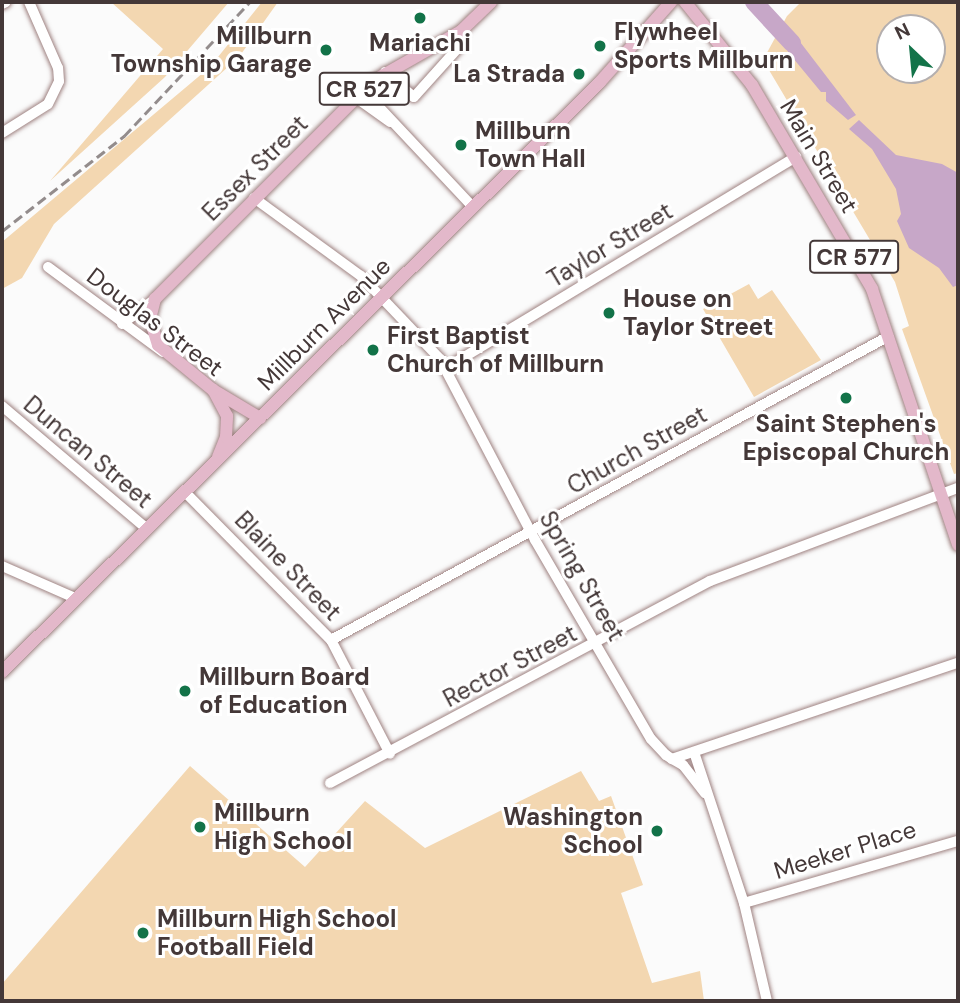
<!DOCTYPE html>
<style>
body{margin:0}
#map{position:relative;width:960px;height:1003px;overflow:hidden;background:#fbfbfb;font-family:"DM Sans",sans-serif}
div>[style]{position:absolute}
.green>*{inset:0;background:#f3d7b1}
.water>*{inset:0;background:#c7a7c8}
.river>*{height:18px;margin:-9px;padding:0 9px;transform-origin:9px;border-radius:9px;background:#c7a7c8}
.roads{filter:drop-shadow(0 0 2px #9f8382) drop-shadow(0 0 2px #9f8382)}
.minor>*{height:10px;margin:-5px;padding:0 5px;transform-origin:5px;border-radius:5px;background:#fff}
.major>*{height:12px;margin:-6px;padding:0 6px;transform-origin:6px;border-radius:6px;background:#e3b8ca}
.rail>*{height:2.5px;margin-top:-1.25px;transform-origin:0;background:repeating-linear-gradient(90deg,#938c8c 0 10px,transparent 0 15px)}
.dots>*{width:19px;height:19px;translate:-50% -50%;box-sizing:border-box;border:4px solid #fff;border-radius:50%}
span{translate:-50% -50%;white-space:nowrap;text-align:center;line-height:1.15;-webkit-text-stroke:6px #fff;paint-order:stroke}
.shield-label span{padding:2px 5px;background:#fff;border:2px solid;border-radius:5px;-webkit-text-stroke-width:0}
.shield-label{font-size:23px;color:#443838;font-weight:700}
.poi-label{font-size:24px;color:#443838;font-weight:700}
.left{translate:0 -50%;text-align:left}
.right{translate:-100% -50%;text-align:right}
.street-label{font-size:24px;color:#443838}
.frame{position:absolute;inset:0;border:4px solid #443838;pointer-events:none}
.north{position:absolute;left:876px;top:14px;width:70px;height:70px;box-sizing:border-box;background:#fff;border:2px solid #b4afaf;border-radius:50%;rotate:334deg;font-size:19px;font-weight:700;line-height:28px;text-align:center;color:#443838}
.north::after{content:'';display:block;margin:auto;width:24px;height:32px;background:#137349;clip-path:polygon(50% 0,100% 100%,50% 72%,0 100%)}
</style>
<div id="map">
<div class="green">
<div style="clip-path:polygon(111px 2px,229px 2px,165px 77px,50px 181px,163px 49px)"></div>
<div style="clip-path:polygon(262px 2px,278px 2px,239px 57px,54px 224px,22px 278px,2px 289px,2px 242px,210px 67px)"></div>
<div style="clip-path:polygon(evenodd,801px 2px,958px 2px,958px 473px,954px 474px,902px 329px,909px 326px,895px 282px,763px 60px,787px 16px,801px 2px,890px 28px,932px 28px,932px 70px,890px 70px,890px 28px)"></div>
<div style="clip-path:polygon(749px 284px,758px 299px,772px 290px,821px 360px,754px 397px,703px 309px)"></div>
<div style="clip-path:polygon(190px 766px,305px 867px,365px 801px,425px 848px,581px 771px,599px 801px,611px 796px,643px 885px,621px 893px,652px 983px,700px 971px,704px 1001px,2px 1001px,2px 984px)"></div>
</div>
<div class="water">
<div style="clip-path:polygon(780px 26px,794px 34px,856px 115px,848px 120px,826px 101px,826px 92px,821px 92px,788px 52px,785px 38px,776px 30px)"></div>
<div style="clip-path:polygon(859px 120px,896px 155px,942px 164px,958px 173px,958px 285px,953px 287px,939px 268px,909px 248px,897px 221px,901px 214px,896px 189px,872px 149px,849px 129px)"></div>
</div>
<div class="river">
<div style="left:754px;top:2px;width:56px;rotate:47.2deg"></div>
</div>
<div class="roads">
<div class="minor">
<div style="left:2px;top:4px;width:4px;rotate:-27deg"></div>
<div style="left:385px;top:72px;width:38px;rotate:41deg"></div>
<div style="left:414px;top:97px;width:64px;rotate:-48.1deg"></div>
<div style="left:457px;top:49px;width:18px;rotate:-77deg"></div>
<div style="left:363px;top:90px;width:159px;rotate:46.8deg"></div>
<div style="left:355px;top:97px;width:43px;rotate:35.5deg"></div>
<div style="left:2px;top:133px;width:54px;rotate:-32.2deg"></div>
<div style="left:48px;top:104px;width:25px;rotate:-64deg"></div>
<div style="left:59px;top:81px;width:13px;rotate:-94deg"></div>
<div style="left:58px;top:68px;width:72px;rotate:-113.7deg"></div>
<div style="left:254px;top:198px;width:132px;rotate:36.1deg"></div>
<div style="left:361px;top:276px;width:115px;rotate:46.4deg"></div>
<div style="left:440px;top:359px;width:204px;rotate:62.3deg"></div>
<div style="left:535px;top:540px;width:230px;rotate:59.8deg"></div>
<div style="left:651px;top:739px;width:22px;rotate:47deg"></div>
<div style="left:666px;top:755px;width:7px;rotate:34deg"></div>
<div style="left:672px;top:759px;width:302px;rotate:-18.6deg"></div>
<div style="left:48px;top:267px;width:143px;rotate:36.5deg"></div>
<div style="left:122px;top:324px;width:41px;rotate:-37.1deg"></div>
<div style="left:446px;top:368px;width:409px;rotate:-31.1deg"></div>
<div style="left:2px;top:406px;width:190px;rotate:40.3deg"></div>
<div style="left:184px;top:491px;width:209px;rotate:45.4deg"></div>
<div style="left:331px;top:640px;width:128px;rotate:62.6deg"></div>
<div style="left:2px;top:566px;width:80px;rotate:23.7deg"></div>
<div style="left:331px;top:640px;width:635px;rotate:-28.58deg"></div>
<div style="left:694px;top:752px;width:159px;rotate:71.7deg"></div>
<div style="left:744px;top:903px;width:101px;rotate:76.8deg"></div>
<div style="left:672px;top:759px;width:13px;rotate:29deg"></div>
<div style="left:683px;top:765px;width:36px;rotate:52deg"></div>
<div style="left:330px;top:783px;width:430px;rotate:-28deg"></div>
<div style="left:710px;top:581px;width:265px;rotate:-20.6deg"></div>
<div style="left:744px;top:903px;width:223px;rotate:-16.2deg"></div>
</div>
<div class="major">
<div style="left:685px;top:2px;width:107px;rotate:51.1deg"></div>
<div style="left:752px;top:85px;width:237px;rotate:59.5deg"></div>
<div style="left:872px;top:289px;width:270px;rotate:71.4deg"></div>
<div style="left:213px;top:390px;width:55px;rotate:30.8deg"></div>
<div style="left:218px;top:457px;width:22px;rotate:-68deg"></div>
<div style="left:226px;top:437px;width:21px;rotate:-87deg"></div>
<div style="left:227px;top:416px;width:30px;rotate:-118deg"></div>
<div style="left:213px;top:390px;width:71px;rotate:-140.7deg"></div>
<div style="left:158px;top:345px;width:27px;rotate:-107deg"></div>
<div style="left:150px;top:319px;width:21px;rotate:-76deg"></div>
<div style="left:155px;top:299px;width:308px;rotate:-45deg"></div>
<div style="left:373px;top:81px;width:101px;rotate:-29.6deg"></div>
<div style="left:461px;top:31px;width:42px;rotate:-44deg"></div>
<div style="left:2px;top:672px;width:840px;rotate:-44.61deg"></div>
<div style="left:600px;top:82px;width:107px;rotate:-48.4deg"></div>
</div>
</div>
<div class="rail">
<div style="left:2px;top:231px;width:155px;rotate:-37.9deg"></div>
<div style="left:124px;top:136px;width:184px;rotate:-46.8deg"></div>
</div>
<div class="dots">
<div style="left:420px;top:18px;background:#137349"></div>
<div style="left:600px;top:46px;background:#137349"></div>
<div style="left:326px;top:50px;background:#137349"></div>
<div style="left:579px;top:74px;background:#137349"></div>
<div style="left:461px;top:145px;background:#137349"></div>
<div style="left:609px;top:313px;background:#137349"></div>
<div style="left:373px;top:350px;background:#137349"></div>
<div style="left:846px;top:398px;background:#137349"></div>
<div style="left:185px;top:691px;background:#137349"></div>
<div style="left:200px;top:827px;background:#137349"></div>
<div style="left:657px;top:831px;background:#137349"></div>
<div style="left:143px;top:933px;background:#137349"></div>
</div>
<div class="shield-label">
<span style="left:364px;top:89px">CR 527</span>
<span style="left:854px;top:257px">CR 577</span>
</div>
<div class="poi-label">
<span class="left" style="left:614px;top:46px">Flywheel<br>Sports Millburn</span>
<span class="right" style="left:312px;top:50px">Millburn<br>Township Garage</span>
<span style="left:420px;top:43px">Mariachi</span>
<span class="right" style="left:565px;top:74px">La Strada</span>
<span class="left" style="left:475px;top:145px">Millburn<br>Town Hall</span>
<span class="left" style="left:623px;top:313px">House on<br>Taylor Street</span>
<span class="left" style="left:387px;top:350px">First Baptist<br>Church of Millburn</span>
<span style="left:846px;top:438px">Saint Stephen's<br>Episcopal Church</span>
<span class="left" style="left:199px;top:691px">Millburn Board<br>of Education</span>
<span class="left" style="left:214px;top:827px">Millburn<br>High School</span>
<span class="right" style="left:643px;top:831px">Washington<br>School</span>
<span class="left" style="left:157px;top:933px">Millburn High School<br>Football Field</span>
</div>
<div class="street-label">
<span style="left:819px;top:156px;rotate:59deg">Main Street</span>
<span style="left:255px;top:168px;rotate:-45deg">Essex Street</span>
<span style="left:610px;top:245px;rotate:-31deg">Taylor Street</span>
<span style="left:155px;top:322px;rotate:37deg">Douglas Street</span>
<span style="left:324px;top:324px;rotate:-45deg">Millburn Avenue</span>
<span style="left:637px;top:450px;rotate:-29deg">Church Street</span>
<span style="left:88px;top:452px;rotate:40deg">Duncan Street</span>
<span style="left:288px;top:566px;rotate:46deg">Blaine Street</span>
<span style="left:582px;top:576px;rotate:60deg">Spring Street</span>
<span style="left:510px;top:666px;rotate:-28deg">Rector Street</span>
<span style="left:845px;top:850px;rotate:-17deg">Meeker Place</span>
</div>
<div class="frame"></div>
<div class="north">N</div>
</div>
